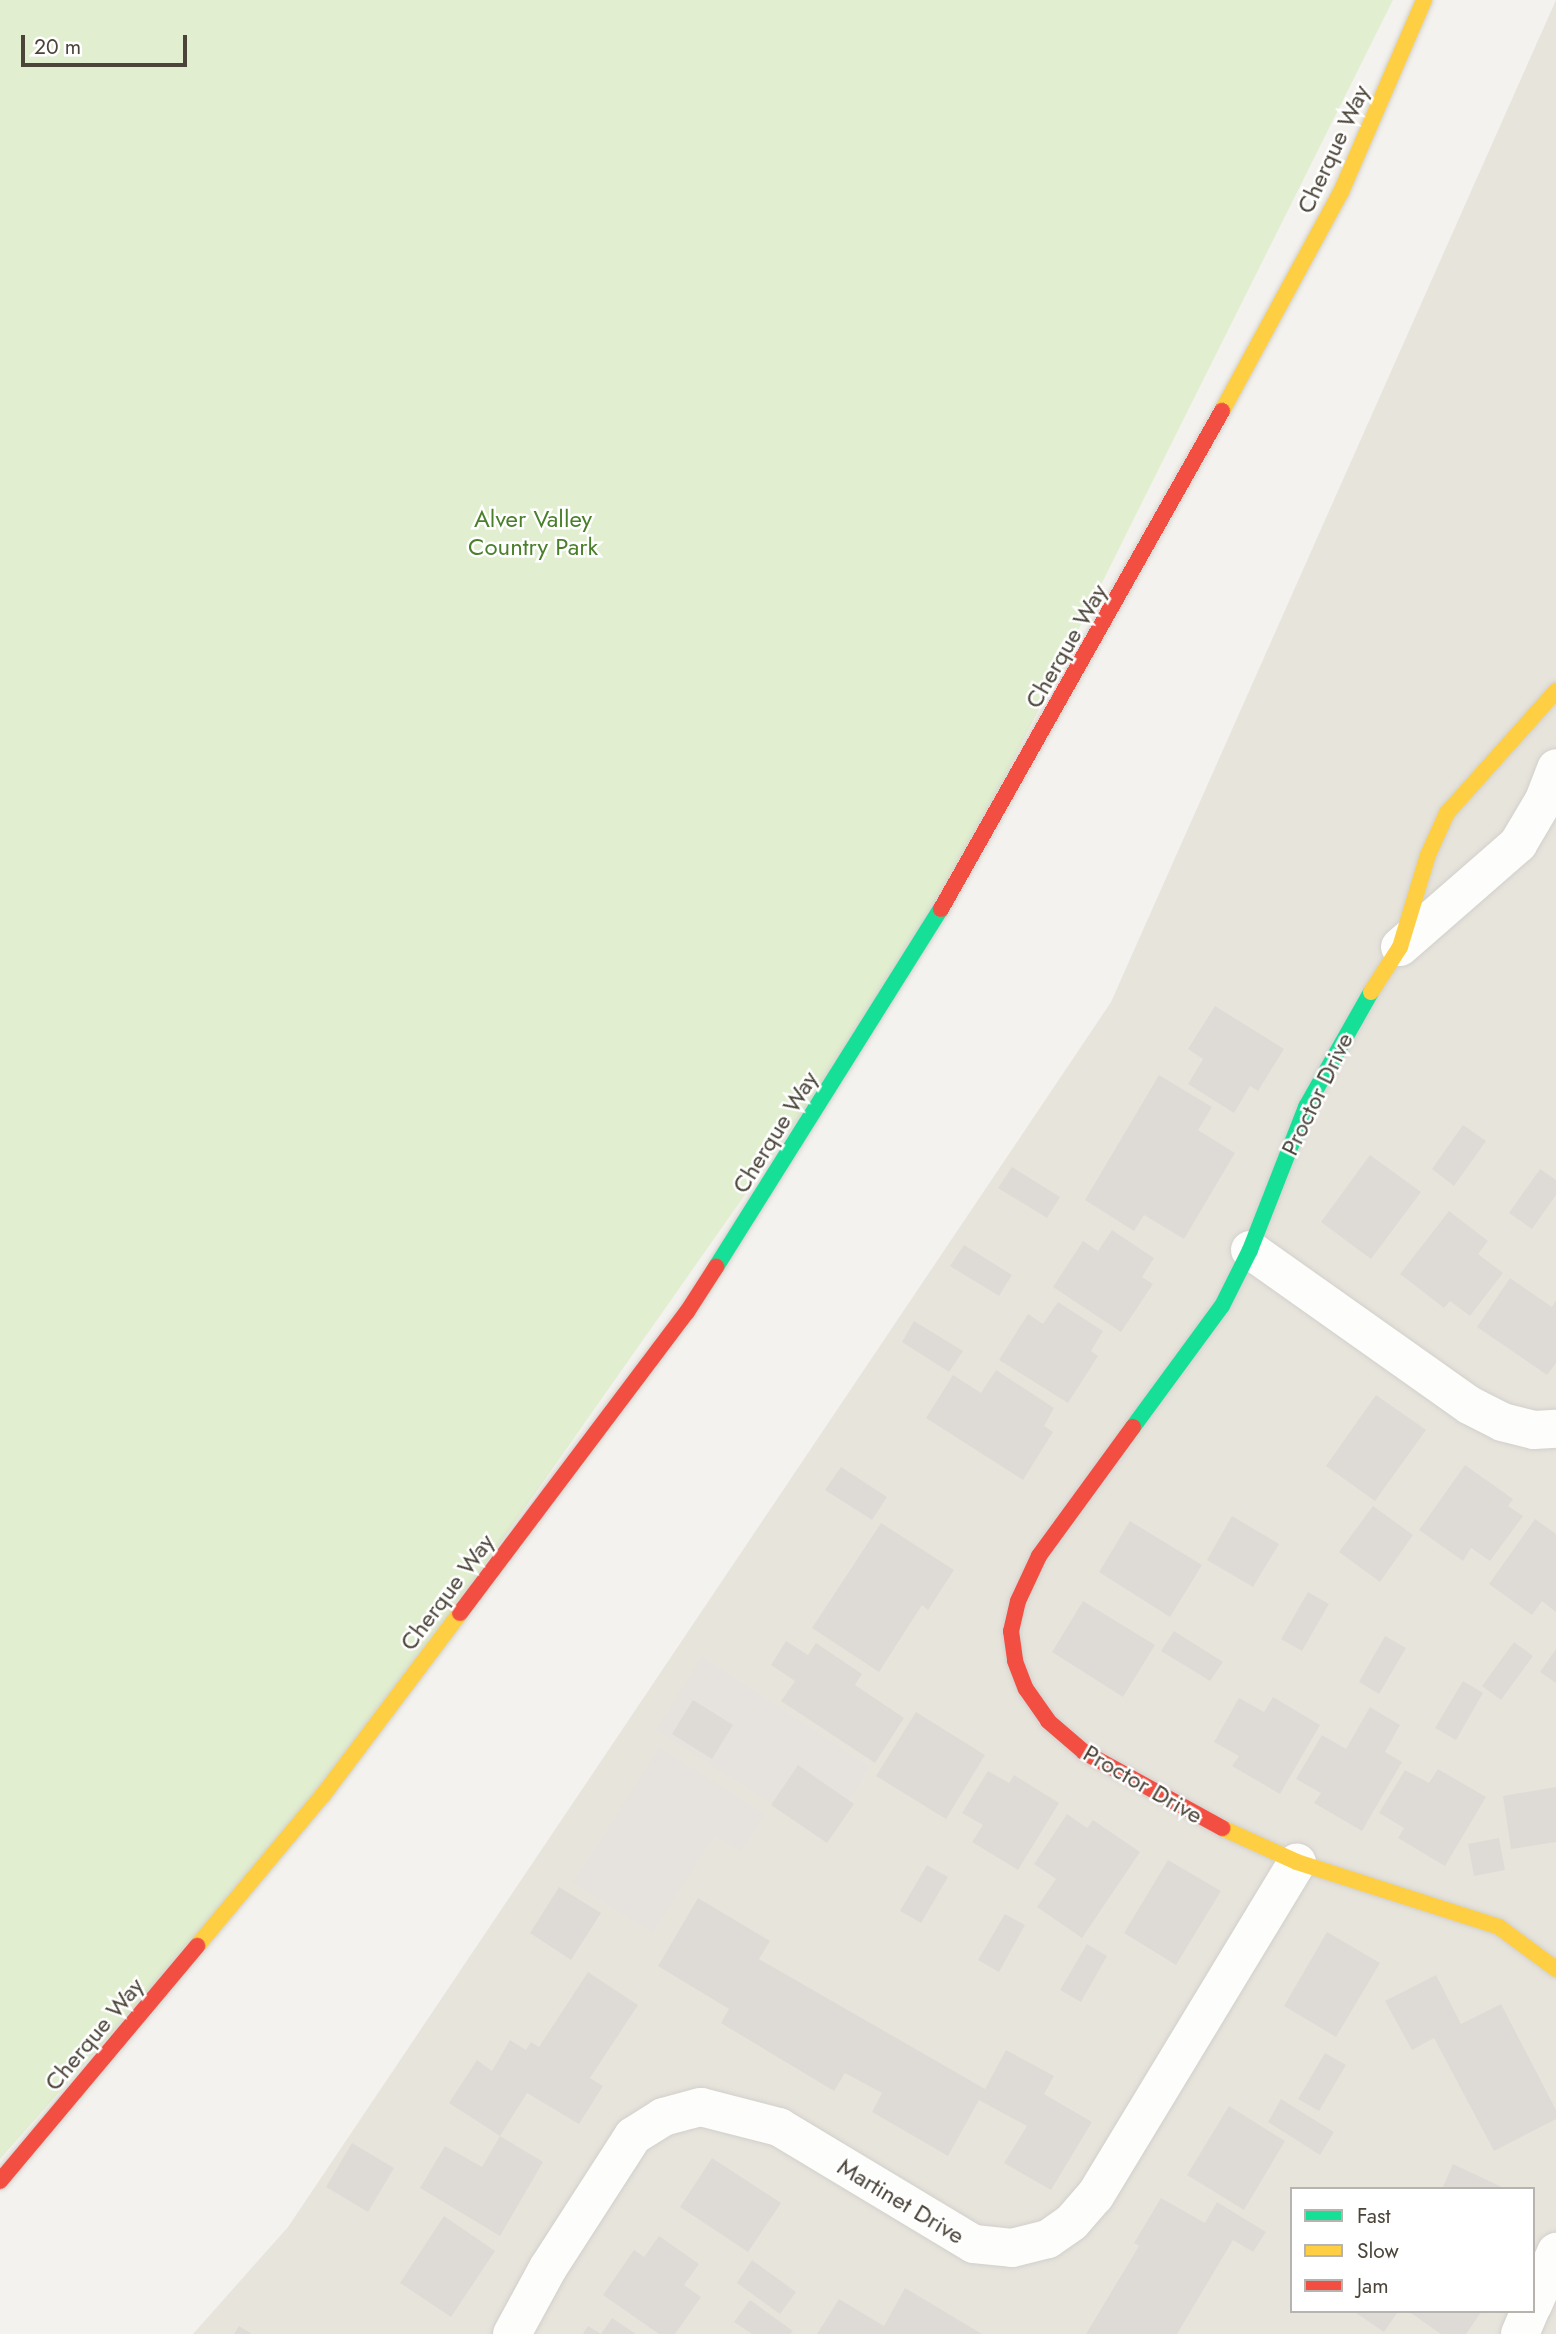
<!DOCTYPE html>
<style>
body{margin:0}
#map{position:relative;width:1556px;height:2334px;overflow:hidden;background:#f4f2ee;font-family:Jost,sans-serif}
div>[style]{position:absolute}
.residential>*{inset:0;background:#e7e4dc}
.green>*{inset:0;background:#e1eecf}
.parking>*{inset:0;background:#e6e3df}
.building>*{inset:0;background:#dedbd6}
.roads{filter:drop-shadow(0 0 2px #d2d0cb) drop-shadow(0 0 2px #d2d0cb)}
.street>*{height:38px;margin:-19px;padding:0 19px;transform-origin:19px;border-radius:19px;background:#fdfdfc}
.fast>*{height:16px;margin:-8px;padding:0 8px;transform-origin:8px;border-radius:8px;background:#16e098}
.slow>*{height:16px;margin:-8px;padding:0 8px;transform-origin:8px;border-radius:8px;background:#ffcf43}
.jam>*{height:16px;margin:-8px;padding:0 8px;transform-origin:8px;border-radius:8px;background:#f24e42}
span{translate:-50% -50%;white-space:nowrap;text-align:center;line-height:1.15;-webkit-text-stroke:5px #fff;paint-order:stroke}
.street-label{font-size:24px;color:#4b4439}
.park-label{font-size:24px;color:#4a7f2a}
.legend{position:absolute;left:1290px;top:2187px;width:245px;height:126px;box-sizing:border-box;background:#fff;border:2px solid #b7b4b0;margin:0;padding:9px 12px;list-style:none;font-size:21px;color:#4b4439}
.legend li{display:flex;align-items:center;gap:14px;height:35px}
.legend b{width:35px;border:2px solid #b7b4b0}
.scale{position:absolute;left:21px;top:35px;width:166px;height:32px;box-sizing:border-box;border:4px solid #4b4439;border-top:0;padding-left:9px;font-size:21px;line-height:24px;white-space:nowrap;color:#4b4439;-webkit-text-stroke:5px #fff;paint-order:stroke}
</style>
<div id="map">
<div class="residential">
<div style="clip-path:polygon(evenodd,1556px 0,1556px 2334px,193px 2334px,288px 2227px,1111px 1002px,1556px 0,1292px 2189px,1533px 2189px,1533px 2311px,1292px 2311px,1292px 2189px)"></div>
</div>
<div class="green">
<div style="clip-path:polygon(0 0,1393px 0,922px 943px,323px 1795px,0 2159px)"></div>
</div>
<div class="parking">
<div style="clip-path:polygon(702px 1657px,870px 1767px,824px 1838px,656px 1729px)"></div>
<div style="clip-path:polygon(659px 1747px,765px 1814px,741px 1852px,714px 1836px,653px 1933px,573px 1883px)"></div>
</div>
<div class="building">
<div style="clip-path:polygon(1215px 1006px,1284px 1049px,1258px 1091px,1250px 1086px,1234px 1113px,1188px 1084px,1203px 1059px,1188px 1049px)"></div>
<div style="clip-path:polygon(1159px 1075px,1212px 1107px,1198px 1130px,1235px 1153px,1184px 1239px,1144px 1215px,1134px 1231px,1085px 1200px)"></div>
<div style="clip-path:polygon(1463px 1125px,1486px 1141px,1454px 1186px,1432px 1169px)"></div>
<div style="clip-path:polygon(1370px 1155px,1421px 1192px,1371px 1259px,1321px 1222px)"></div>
<div style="clip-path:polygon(1012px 1167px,1060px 1197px,1047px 1218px,998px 1188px)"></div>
<div style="clip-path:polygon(1540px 1169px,1556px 1180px,1556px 1195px,1532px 1229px,1509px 1213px)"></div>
<div style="clip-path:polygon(1449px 1211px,1488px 1241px,1478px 1254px,1503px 1273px,1470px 1316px,1450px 1301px,1444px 1308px,1400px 1274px)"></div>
<div style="clip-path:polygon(1112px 1230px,1154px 1258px,1142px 1277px,1153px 1284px,1121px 1332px,1053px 1287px,1083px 1241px,1098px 1251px)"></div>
<div style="clip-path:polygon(964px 1245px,1012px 1275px,999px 1296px,950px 1266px)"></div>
<div style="clip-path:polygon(1510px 1278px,1552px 1307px,1556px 1300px,1556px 1363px,1547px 1375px,1477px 1327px)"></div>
<div style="clip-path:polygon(1058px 1302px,1103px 1331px,1091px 1351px,1098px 1356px,1068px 1403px,999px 1360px,1028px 1314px,1043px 1324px)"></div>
<div style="clip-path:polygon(914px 1321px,963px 1351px,949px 1372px,902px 1342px)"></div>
<div style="clip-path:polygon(996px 1370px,1054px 1408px,1044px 1426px,1053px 1432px,1023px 1480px,926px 1418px,953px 1375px,981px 1393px)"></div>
<div style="clip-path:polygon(1376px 1395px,1426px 1430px,1375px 1501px,1326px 1466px)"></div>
<div style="clip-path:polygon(1465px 1465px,1513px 1499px,1508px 1506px,1523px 1516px,1490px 1561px,1471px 1548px,1463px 1561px,1419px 1530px)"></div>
<div style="clip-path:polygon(841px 1467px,887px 1497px,872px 1520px,825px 1490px)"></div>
<div style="clip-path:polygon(1373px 1506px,1413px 1535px,1380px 1582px,1339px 1552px)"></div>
<div style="clip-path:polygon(1232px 1516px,1279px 1544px,1253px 1587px,1207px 1560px)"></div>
<div style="clip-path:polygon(1535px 1519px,1556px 1534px,1556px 1612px,1542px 1601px,1532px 1615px,1489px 1584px)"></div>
<div style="clip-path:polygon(1130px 1521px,1202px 1565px,1170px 1617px,1099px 1572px)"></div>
<div style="clip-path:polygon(881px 1523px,954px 1570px,928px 1610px,922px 1605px,879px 1672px,812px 1628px)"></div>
<div style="clip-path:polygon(1308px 1592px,1329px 1604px,1302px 1651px,1281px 1639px)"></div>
<div style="clip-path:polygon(1083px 1601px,1155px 1645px,1123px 1697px,1052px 1652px)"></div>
<div style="clip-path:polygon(1174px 1631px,1223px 1662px,1210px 1681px,1161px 1651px)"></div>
<div style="clip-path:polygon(1385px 1636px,1406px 1648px,1379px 1694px,1359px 1682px)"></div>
<div style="clip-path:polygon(786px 1641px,808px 1655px,816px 1643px,862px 1674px,855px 1685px,904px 1718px,875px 1763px,781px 1701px,795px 1681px,771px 1665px)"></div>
<div style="clip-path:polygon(1514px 1642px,1533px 1656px,1501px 1700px,1482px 1686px)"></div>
<div style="clip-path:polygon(1556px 1649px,1556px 1683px,1540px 1672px)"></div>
<div style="clip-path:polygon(1463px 1681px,1483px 1693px,1456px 1740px,1435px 1728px)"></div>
<div style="clip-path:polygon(1273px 1697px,1320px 1725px,1280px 1794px,1232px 1766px,1239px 1756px,1214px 1742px,1239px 1698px,1264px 1712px)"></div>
<div style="clip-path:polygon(693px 1700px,733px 1725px,712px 1759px,672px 1734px)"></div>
<div style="clip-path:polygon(1370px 1707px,1400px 1725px,1385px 1752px,1402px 1762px,1362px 1831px,1314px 1803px,1321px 1793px,1296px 1779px,1322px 1735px,1346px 1749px)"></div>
<div style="clip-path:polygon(916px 1712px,985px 1755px,946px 1819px,876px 1776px)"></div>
<div style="clip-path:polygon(798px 1765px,854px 1804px,827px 1843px,771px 1805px)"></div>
<div style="clip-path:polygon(1438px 1769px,1486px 1797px,1445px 1866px,1398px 1838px,1404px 1828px,1379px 1813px,1405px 1770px,1429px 1783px)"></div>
<div style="clip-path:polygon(988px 1771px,1009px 1783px,1014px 1775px,1059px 1803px,1018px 1870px,972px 1842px,983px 1825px,962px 1813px)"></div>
<div style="clip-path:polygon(1556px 1787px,1556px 1842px,1511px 1849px,1503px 1796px)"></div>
<div style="clip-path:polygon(1067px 1814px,1087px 1828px,1093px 1820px,1140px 1852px,1082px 1938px,1037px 1907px,1056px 1879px,1034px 1864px)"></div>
<div style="clip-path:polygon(1499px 1838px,1505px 1870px,1474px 1876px,1468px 1844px)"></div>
<div style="clip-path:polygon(1168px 1860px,1221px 1891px,1176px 1965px,1124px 1933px)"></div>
<div style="clip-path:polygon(927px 1865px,948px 1877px,921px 1923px,900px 1911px)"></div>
<div style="clip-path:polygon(559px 1887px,601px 1913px,571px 1960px,530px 1933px)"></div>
<div style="clip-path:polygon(698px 1898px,770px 1941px,759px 1959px,985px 2089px,1006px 2050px,1054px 2076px,1044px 2094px,1092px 2122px,1051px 2190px,1004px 2163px,1027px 2126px,979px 2100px,948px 2156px,872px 2112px,882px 2093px,845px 2073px,834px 2091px,721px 2023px,729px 2009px,658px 1966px)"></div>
<div style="clip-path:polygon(1005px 1914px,1025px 1925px,999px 1972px,978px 1960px)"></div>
<div style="clip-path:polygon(1327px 1932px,1380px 1963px,1336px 2037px,1284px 2006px)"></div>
<div style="clip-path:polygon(1087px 1944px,1107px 1956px,1081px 2002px,1060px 1990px)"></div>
<div style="clip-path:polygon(588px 1972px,638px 2005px,590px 2078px,603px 2086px,579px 2124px,527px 2093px,500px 2136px,449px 2103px,477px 2060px,492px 2071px,510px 2040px,526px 2050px,531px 2042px,539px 2047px)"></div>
<div style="clip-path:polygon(1436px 1975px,1461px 2024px,1501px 2004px,1556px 2110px,1556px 2119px,1494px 2151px,1434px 2038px,1412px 2050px,1385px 2001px)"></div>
<div style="clip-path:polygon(1325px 2053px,1346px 2065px,1319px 2111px,1298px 2099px)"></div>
<div style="clip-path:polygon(1281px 2099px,1334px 2132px,1320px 2155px,1268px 2122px)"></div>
<div style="clip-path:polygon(1229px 2106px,1285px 2141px,1244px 2210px,1187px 2175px)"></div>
<div style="clip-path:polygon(500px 2136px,543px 2162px,500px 2236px,420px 2188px,445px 2146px,482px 2167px)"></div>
<div style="clip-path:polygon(352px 2143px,394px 2168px,368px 2212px,326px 2187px)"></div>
<div style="clip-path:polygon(712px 2158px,781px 2203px,748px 2252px,680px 2207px)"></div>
<div style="clip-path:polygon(1453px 2164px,1506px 2189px,1442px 2189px)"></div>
<div style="clip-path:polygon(1161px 2198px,1205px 2223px,1217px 2202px,1266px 2232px,1253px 2252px,1233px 2240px,1177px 2334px,1086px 2334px,1139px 2246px,1134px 2243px)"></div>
<div style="clip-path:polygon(444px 2216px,495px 2251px,451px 2317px,400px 2283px)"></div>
<div style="clip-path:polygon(659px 2236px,699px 2264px,684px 2285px,701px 2297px,675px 2334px,659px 2334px,603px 2295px,634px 2250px,644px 2257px)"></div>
<div style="clip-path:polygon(752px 2260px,796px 2292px,780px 2314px,737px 2283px)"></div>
<div style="clip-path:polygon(905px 2288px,982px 2334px,817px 2334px,839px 2299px,884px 2326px)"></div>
<div style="clip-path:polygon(750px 2300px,793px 2331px,790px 2334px,752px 2334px,734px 2322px)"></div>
<div style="clip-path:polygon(1353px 2311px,1395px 2311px,1397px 2313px,1384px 2332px)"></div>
<div style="clip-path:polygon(1408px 2311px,1482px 2311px,1466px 2334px,1441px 2334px)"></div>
<div style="clip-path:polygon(612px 2318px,636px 2334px,601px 2334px)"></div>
<div style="clip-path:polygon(239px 2326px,252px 2334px,234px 2334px)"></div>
<div style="clip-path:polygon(588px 2326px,601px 2334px,583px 2334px)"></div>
</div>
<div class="roads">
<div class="street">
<div style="left:1400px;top:947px;width:157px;rotate:-41.1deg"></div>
<div style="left:1518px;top:844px;width:51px;rotate:-59.4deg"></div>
<div style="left:1544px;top:800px;width:34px;rotate:-69deg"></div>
<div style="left:1250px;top:1250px;width:268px;rotate:35.3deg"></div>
<div style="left:1469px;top:1405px;width:37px;rotate:27deg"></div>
<div style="left:1502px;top:1422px;width:33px;rotate:14deg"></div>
<div style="left:1534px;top:1430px;width:22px;rotate:-3deg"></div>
<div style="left:1533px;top:2305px;width:58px;rotate:-66.5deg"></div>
<div style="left:512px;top:2334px;width:75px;rotate:-61.4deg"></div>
<div style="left:548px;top:2268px;width:157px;rotate:-57.2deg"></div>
<div style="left:633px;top:2136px;width:36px;rotate:-32deg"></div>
<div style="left:663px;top:2117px;width:39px;rotate:-15deg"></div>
<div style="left:701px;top:2107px;width:81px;rotate:14.4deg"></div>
<div style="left:779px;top:2127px;width:227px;rotate:31deg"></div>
<div style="left:974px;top:2244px;width:38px;rotate:6deg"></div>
<div style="left:1012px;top:2248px;width:37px;rotate:-14deg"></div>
<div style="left:1048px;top:2239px;width:29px;rotate:-35deg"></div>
<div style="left:1072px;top:2222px;width:35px;rotate:-49deg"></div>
<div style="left:1095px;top:2196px;width:390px;rotate:-58.8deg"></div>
<div style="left:1520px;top:2334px;width:25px;rotate:-67deg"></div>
</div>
<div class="fast">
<div style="left:716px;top:1267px;width:423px;rotate:-57.9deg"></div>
<div style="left:1133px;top:1427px;width:150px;rotate:-53.7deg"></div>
<div style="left:1222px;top:1306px;width:63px;rotate:-63.4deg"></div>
<div style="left:1250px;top:1250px;width:154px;rotate:-68.6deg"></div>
<div style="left:1306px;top:1107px;width:132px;rotate:-60.5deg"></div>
</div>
<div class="slow">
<div style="left:1222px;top:411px;width:249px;rotate:-61.5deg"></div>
<div style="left:1341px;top:192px;width:209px;rotate:-66.6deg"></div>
<div style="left:1371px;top:992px;width:54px;rotate:-57.2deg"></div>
<div style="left:1400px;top:947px;width:96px;rotate:-73.1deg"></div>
<div style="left:1428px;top:855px;width:46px;rotate:-65.7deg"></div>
<div style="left:1447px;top:813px;width:164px;rotate:-48.2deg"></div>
<div style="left:1222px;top:1828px;width:82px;rotate:24.4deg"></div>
<div style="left:1297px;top:1862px;width:212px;rotate:17.8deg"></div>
<div style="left:1499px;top:1927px;width:71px;rotate:36.4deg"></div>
<div style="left:197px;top:1946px;width:197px;rotate:-50.2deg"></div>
<div style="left:323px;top:1795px;width:228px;rotate:-53deg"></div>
</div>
<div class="jam">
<div style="left:941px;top:909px;width:572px;rotate:-60.57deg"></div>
<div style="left:1133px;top:1427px;width:160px;rotate:126.1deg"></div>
<div style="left:1039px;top:1556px;width:50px;rotate:115deg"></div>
<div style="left:1018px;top:1601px;width:31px;rotate:103deg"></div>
<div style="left:1011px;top:1631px;width:30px;rotate:82deg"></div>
<div style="left:1015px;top:1661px;width:30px;rotate:69deg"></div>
<div style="left:1026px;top:1689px;width:39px;rotate:55deg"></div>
<div style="left:1048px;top:1721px;width:48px;rotate:40.7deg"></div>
<div style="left:1084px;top:1752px;width:158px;rotate:28.8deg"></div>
<div style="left:460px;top:1613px;width:377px;rotate:-53deg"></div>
<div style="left:687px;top:1312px;width:54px;rotate:-57.2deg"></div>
<div style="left:0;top:2181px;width:307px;rotate:-50deg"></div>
</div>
</div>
<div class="street-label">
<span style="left:1333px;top:149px;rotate:-65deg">Cherque Way</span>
<span style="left:1066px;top:646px;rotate:-60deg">Cherque Way</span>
<span style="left:1317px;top:1094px;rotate:-64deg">Proctor Drive</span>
<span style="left:775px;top:1132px;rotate:-58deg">Cherque Way</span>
<span style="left:447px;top:1592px;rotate:-53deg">Cherque Way</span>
<span style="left:1143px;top:1784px;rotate:30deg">Proctor Drive</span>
<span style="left:94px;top:2034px;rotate:-50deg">Cherque Way</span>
<span style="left:901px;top:2201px;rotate:31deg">Martinet Drive</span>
</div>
<div class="park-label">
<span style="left:533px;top:533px">Alver Valley<br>Country Park</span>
</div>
<ul class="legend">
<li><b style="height:9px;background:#16e098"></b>Fast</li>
<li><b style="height:9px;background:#ffcf43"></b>Slow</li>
<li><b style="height:9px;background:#f24e42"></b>Jam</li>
</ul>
<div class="scale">20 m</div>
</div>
